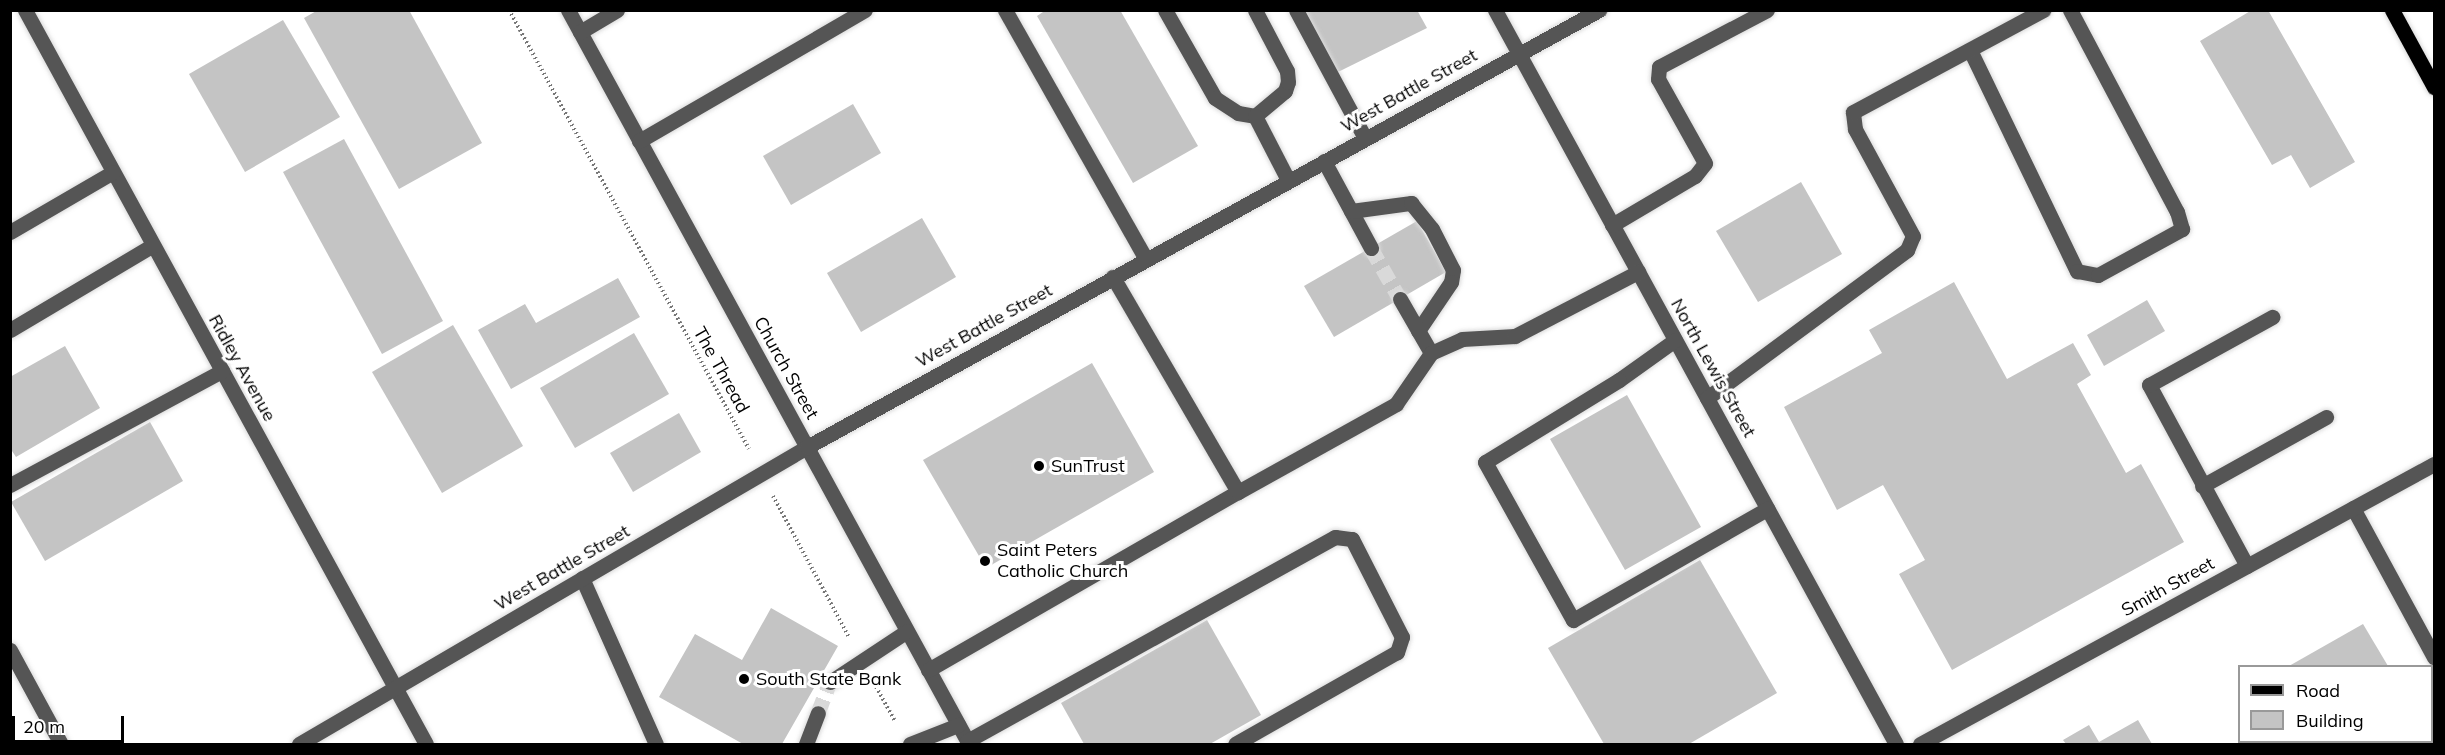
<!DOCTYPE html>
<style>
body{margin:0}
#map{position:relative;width:2445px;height:755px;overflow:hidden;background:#fff;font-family:Mulish,sans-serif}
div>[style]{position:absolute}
.building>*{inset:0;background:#c4c4c4}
.minor-tunnel>*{height:15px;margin-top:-7.5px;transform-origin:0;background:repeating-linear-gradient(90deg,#d9d9d9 0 15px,transparent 0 23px)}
.path>*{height:4px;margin-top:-2px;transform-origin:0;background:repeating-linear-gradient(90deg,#777 0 1.5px,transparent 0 4.5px)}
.roads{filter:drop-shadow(0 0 2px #dbdbdb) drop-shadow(0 0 2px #dbdbdb)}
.minor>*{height:15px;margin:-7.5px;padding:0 7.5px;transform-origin:7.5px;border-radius:7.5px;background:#555}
.major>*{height:15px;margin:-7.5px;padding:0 7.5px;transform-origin:7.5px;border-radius:7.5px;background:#000}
.dots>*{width:16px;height:16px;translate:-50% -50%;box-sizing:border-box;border:3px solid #fff;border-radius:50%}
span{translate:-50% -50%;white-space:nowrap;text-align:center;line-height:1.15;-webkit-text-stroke:6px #fff;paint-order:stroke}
.street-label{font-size:18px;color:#000}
.poi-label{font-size:18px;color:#000}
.left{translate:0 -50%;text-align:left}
.frame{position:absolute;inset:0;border:12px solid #000;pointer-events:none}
.legend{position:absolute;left:2238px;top:665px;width:195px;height:78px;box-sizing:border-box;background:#fff;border:2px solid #999;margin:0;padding:8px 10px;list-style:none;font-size:18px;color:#000}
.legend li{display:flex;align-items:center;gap:12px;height:30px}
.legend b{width:30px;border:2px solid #999}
.scale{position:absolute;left:12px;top:716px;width:112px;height:27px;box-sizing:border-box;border:3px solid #000;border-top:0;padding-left:8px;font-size:18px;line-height:21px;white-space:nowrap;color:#000;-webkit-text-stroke:4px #fff;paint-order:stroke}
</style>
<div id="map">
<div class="building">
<div style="clip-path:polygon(318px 10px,409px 10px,482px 143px,399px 189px,304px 18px)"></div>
<div style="clip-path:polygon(1046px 10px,1120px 10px,1198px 146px,1133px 183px,1037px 16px)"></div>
<div style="clip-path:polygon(1302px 10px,1417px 10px,1427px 28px,1338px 72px)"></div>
<div style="clip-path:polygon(2252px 10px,2268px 10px,2355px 162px,2310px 188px,2291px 155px,2272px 165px,2200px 41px)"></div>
<div style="clip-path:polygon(283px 20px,340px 117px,245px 172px,189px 74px)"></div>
<div style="clip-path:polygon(853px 104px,881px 153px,791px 205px,763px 156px)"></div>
<div style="clip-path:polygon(344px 139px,443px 321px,382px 354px,283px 172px)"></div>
<div style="clip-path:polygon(1801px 182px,1842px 254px,1758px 302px,1716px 231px)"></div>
<div style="clip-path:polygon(922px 218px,956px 277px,861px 332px,827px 273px)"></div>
<div style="clip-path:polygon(1417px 221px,1446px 272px,1334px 337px,1304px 286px)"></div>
<div style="clip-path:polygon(618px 278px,640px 317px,511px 389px,478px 330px,525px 304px,536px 323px)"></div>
<div style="clip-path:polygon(1954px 282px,2007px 379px,2073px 343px,2091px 375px,2077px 384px,2126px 473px,2141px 464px,2184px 542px,1952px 670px,1899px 574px,1925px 560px,1883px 485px,1837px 510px,1784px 407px,1882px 353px,1869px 330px)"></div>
<div style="clip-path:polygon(2147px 300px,2165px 331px,2104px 366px,2087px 335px)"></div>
<div style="clip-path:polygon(453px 325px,523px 446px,442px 493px,372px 372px)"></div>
<div style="clip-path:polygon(634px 333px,669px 394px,575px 448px,540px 388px)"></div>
<div style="clip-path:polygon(65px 346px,100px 408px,16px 457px,10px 448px,10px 377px)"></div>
<div style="clip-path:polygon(1092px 363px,1154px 472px,986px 568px,923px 460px)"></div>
<div style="clip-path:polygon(1627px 395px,1701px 527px,1625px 570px,1550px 439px)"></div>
<div style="clip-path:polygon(679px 413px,701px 452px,633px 492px,610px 453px)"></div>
<div style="clip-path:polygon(150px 422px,183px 481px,45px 561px,11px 502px)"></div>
<div style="clip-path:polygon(1700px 560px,1777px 693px,1689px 744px,1604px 744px,1548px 648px)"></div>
<div style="clip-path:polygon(771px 608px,838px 646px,782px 744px,743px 744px,659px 697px,695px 634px,742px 660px)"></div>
<div style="clip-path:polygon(1207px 620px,1261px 715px,1210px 744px,1084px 744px,1061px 703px)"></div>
<div style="clip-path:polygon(2363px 624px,2388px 666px,2289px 666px)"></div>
<div style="clip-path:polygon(2138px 720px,2152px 744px,2066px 744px,2063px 740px,2089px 725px,2099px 742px)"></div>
</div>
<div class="minor-tunnel">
<div style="left:1371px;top:248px;width:59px;rotate:60.4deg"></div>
<div style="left:818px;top:713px;width:33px;rotate:-69deg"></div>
</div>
<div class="path">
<div style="left:509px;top:10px;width:500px;rotate:61.33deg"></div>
<div style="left:773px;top:496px;width:160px;rotate:61.7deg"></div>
<div style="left:874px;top:683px;width:43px;rotate:61.1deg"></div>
</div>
<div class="roads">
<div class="minor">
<div style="left:25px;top:10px;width:836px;rotate:61.35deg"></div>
<div style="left:568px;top:10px;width:836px;rotate:61.35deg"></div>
<div style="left:1005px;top:10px;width:286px;rotate:60.5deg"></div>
<div style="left:1165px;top:10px;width:101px;rotate:60.4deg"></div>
<div style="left:1215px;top:98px;width:27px;rotate:33deg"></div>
<div style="left:1238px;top:113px;width:17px;rotate:10deg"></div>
<div style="left:1255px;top:116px;width:39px;rotate:-40deg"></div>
<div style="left:1285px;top:91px;width:9px;rotate:-72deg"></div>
<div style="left:1288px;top:82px;width:11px;rotate:-95deg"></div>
<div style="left:1287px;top:71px;width:69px;rotate:-117.7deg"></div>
<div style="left:1296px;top:10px;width:145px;rotate:61.7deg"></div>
<div style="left:1495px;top:10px;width:836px;rotate:61.35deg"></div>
<div style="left:580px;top:32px;width:43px;rotate:-30.7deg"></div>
<div style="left:1970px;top:50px;width:246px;rotate:64.2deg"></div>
<div style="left:2077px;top:271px;width:21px;rotate:11deg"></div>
<div style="left:2098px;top:275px;width:96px;rotate:-28.7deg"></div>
<div style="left:2182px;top:229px;width:18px;rotate:-106deg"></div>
<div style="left:2177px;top:212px;width:229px;rotate:-117.9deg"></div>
<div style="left:1255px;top:116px;width:72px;rotate:62.7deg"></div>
<div style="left:639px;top:141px;width:261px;rotate:-30.1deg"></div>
<div style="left:1324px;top:161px;width:99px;rotate:61.6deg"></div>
<div style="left:1351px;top:211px;width:61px;rotate:-7.6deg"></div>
<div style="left:1411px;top:203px;width:33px;rotate:51deg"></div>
<div style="left:1432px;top:229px;width:46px;rotate:62.9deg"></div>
<div style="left:1453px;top:270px;width:12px;rotate:99deg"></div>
<div style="left:1451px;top:282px;width:59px;rotate:124deg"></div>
<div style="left:1612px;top:225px;width:96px;rotate:-30.6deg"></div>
<div style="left:1695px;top:176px;width:16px;rotate:-52deg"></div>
<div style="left:1705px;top:163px;width:96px;rotate:-119.2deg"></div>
<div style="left:1658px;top:79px;width:12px;rotate:-85deg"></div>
<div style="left:1659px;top:67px;width:122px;rotate:-27.8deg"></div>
<div style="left:10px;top:232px;width:119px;rotate:-30.2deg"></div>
<div style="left:1400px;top:299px;width:62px;rotate:60.1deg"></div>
<div style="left:10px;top:330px;width:166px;rotate:-30.7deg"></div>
<div style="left:1675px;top:340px;width:69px;rotate:144.5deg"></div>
<div style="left:1619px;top:380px;width:157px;rotate:148.5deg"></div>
<div style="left:1485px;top:462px;width:181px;rotate:60.9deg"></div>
<div style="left:1573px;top:620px;width:224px;rotate:-29.8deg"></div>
<div style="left:1707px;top:398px;width:249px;rotate:-36.5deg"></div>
<div style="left:1907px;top:250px;width:15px;rotate:-67deg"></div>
<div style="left:1913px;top:236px;width:122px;rotate:-118.5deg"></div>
<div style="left:1855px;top:129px;width:17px;rotate:-97deg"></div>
<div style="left:1853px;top:112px;width:216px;rotate:-28.2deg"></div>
<div style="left:10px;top:485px;width:241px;rotate:-28.3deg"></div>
<div style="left:2202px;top:486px;width:142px;rotate:-29.1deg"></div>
<div style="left:1238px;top:492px;width:181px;rotate:-29.1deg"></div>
<div style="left:1396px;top:404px;width:62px;rotate:-55.5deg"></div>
<div style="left:1431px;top:353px;width:34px;rotate:-24deg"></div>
<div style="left:1462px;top:339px;width:53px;rotate:-3.2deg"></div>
<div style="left:1515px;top:336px;width:139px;rotate:-27.5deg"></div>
<div style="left:2353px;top:508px;width:170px;rotate:61.5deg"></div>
<div style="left:2247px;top:566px;width:206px;rotate:-118.4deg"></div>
<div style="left:2149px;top:385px;width:141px;rotate:-28.9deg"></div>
<div style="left:582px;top:578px;width:182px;rotate:66deg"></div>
<div style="left:10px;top:650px;width:107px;rotate:61.5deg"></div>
<div style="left:928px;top:670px;width:357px;rotate:-29.9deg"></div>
<div style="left:1238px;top:492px;width:249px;rotate:-120.2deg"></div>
<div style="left:830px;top:682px;width:92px;rotate:-33.5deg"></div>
<div style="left:967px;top:741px;width:421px;rotate:-29deg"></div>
<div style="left:1335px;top:537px;width:17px;rotate:7deg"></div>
<div style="left:1352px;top:539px;width:110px;rotate:63deg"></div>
<div style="left:1402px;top:637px;width:16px;rotate:108deg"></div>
<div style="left:1397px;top:652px;width:186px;rotate:150.4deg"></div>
<div style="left:299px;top:744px;width:588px;rotate:-30.31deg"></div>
<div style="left:807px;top:447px;width:905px;rotate:-28.89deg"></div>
<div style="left:806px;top:744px;width:33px;rotate:-69deg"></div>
<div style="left:910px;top:744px;width:52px;rotate:-21.6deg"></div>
<div style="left:1920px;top:744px;width:585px;rotate:-28.58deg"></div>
</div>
<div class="major">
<div style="left:2392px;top:10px;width:88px;rotate:61.4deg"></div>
</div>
</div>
<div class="dots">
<div style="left:1039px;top:466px;background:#000"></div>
<div style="left:985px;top:561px;background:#000"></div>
<div style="left:744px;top:679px;background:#000"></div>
</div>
<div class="street-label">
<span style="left:1409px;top:91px;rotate:-29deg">West Battle Street</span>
<span style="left:984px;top:326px;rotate:-29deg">West Battle Street</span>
<span style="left:242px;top:368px;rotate:61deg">Ridley Avenue</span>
<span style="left:786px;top:368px;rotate:61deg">Church Street</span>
<span style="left:1713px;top:368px;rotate:61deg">North Lewis Street</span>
<span style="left:721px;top:370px;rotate:61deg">The Thread</span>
<span style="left:562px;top:568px;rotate:-30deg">West Battle Street</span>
<span style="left:2168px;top:587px;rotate:-29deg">Smith Street</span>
</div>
<div class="poi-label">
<span class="left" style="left:1051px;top:466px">SunTrust</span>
<span class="left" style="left:997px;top:561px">Saint Peters<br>Catholic Church</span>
<span class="left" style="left:756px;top:679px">South State Bank</span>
</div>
<div class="frame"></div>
<ul class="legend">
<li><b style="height:8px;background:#000"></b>Road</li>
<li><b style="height:16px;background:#c4c4c4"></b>Building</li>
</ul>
<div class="scale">20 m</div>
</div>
